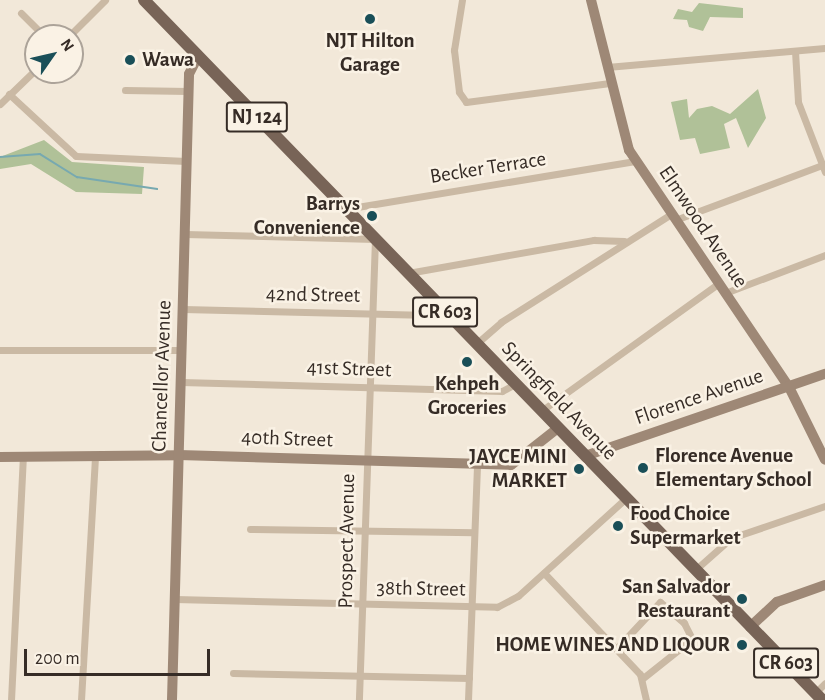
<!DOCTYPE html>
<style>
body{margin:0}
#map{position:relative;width:825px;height:700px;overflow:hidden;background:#f2e8d9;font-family:"Alegreya Sans",sans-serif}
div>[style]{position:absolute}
.green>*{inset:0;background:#b0c198}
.stream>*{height:1.5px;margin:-0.75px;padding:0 0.75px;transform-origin:0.75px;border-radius:0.75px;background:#77a9b0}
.street>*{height:7px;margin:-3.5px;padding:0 3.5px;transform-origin:3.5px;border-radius:3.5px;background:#cab9a4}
.secondary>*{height:10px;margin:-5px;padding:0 5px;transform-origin:5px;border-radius:5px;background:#9e8876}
.primary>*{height:12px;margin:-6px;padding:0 6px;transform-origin:6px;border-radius:6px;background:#786457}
.dots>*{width:16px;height:16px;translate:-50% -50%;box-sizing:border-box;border:3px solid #faf2e5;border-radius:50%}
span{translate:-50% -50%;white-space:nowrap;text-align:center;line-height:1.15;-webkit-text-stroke:5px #faf2e5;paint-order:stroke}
.shield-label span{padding:2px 4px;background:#faf2e5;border:2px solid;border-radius:4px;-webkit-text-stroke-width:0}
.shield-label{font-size:20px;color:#362c26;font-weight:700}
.poi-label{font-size:21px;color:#362c26;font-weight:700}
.left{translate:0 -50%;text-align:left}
.right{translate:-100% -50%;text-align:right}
.street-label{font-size:21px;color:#362c26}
.north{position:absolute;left:24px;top:24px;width:60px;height:60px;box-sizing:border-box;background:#faf2e5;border:2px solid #aca399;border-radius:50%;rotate:56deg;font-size:16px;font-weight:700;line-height:24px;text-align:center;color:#362c26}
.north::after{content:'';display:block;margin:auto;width:21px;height:27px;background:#1a4f58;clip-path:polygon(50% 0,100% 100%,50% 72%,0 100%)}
.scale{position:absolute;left:24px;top:649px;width:186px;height:27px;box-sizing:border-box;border:3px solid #362c26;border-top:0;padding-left:8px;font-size:18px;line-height:21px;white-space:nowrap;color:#362c26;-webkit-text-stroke:4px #faf2e5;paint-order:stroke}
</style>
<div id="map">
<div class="green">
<div style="clip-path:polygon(699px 3px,743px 8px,743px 18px,710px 17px,703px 31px,689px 27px,687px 20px,673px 19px,678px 9px,692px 12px)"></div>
<div style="clip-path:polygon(758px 89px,766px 118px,748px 148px,736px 118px,724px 124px,730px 148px,700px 154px,695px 138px,680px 140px,671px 102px,687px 99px,689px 118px,697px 109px,712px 106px,730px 114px)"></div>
<div style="clip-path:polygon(44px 140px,72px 162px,144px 167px,142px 194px,76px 192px,31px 164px,0 169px,0 157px)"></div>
</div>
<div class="stream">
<div style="left:0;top:157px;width:40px;rotate:-4.3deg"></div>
<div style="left:40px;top:154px;width:44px;rotate:31.9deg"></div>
<div style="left:77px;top:177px;width:81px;rotate:8.5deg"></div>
</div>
<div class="street">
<div style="left:462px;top:0;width:51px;rotate:99.1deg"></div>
<div style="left:454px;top:50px;width:42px;rotate:83.2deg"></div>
<div style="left:459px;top:92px;width:12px;rotate:55deg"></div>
<div style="left:466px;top:102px;width:145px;rotate:-7.5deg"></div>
<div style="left:21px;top:13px;width:33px;rotate:45deg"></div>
<div style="left:69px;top:36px;width:51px;rotate:-45deg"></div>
<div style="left:795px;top:51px;width:51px;rotate:86.6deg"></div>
<div style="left:798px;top:102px;width:75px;rotate:68.9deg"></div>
<div style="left:607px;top:67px;width:219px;rotate:-5deg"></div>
<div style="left:125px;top:90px;width:63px;rotate:0.9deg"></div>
<div style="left:9px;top:94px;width:91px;rotate:42.8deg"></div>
<div style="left:76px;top:156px;width:110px;rotate:2.6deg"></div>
<div style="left:0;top:104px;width:50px;rotate:-44.2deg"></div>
<div style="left:345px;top:209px;width:294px;rotate:-9.4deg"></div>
<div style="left:675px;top:220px;width:160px;rotate:-20.5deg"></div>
<div style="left:185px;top:234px;width:190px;rotate:1.5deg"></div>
<div style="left:375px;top:239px;width:461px;rotate:92deg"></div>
<div style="left:408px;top:273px;width:189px;rotate:-10.1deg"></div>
<div style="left:594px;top:240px;width:30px;rotate:2deg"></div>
<div style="left:725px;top:293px;width:107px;rotate:-20.8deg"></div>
<div style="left:183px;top:309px;width:247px;rotate:1.4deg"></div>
<div style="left:430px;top:315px;width:13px;rotate:-32deg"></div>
<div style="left:476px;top:344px;width:33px;rotate:-41deg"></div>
<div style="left:501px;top:322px;width:201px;rotate:-32.4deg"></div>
<div style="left:0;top:350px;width:182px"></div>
<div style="left:181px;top:382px;width:321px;rotate:1.6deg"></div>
<div style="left:502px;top:391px;width:15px;rotate:-28deg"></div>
<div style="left:541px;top:411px;width:219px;rotate:-35.7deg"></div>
<div style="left:250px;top:529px;width:224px;rotate:0.8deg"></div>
<div style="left:695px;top:570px;width:48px;rotate:-41.6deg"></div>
<div style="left:731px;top:538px;width:99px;rotate:-18.8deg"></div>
<div style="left:544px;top:573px;width:139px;rotate:46.5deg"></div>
<div style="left:640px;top:674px;width:27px;rotate:77deg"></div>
<div style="left:175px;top:599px;width:322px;rotate:1.4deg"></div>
<div style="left:497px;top:607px;width:24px;rotate:-28deg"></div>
<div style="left:518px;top:596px;width:146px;rotate:-42.2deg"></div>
<div style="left:617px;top:648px;width:63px;rotate:-46.9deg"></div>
<div style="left:660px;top:602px;width:32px;rotate:41deg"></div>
<div style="left:684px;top:623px;width:18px;rotate:63deg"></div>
<div style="left:692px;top:639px;width:63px;rotate:141.5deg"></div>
<div style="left:233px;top:673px;width:236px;rotate:1.2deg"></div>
<div style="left:815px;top:693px;width:14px;rotate:-45deg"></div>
<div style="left:11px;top:700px;width:244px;rotate:-87.2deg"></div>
<div style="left:81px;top:700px;width:244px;rotate:-86.7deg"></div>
<div style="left:468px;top:700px;width:236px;rotate:-87.8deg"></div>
</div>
<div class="secondary">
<div style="left:591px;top:0;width:155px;rotate:75.8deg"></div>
<div style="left:629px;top:150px;width:286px;rotate:56deg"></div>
<div style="left:789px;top:387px;width:81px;rotate:63.7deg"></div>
<div style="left:585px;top:456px;width:254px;rotate:-18.9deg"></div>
<div style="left:0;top:457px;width:179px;rotate:-0.6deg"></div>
<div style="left:179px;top:455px;width:332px;rotate:1.7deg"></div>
<div style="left:511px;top:465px;width:60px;rotate:-38.2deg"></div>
<div style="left:750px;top:627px;width:37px;rotate:-43deg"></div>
<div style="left:777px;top:602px;width:51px;rotate:-19.5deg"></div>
<div style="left:172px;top:700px;width:626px;rotate:-88.44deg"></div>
<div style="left:189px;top:74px;width:20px;rotate:-63deg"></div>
</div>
<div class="primary">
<div style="left:144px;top:0;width:975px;rotate:45.91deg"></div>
</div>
<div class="dots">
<div style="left:370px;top:19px;background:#1a4f58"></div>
<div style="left:130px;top:60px;background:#1a4f58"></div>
<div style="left:372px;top:216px;background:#1a4f58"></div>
<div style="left:467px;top:362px;background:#1a4f58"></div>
<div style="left:643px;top:468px;background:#1a4f58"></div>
<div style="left:579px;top:469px;background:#1a4f58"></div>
<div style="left:618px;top:526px;background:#1a4f58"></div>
<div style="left:742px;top:599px;background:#1a4f58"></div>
<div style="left:742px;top:645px;background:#1a4f58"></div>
</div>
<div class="shield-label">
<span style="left:257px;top:117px">NJ 124</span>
<span style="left:445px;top:312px">CR 603</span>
<span style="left:786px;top:663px">CR 603</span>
</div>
<div class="poi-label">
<span style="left:370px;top:53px">NJT Hilton<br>Garage</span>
<span class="left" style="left:142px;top:60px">Wawa</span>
<span class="right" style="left:360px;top:216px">Barrys<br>Convenience</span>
<span style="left:467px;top:396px">Kehpeh<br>Groceries</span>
<span class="left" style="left:655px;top:468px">Florence Avenue<br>Elementary School</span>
<span class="right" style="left:567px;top:469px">JAYCE MINI<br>MARKET</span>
<span class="left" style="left:630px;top:526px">Food Choice<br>Supermarket</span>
<span class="right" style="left:730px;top:599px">San Salvador<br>Restaurant</span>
<span class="right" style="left:730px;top:645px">HOME WINES AND LIQOUR</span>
</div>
<div class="street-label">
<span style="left:488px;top:168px;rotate:-9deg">Becker Terrace</span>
<span style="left:703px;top:227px;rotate:56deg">Elmwood Avenue</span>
<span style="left:313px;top:295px;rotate:1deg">42nd Street</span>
<span style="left:349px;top:369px;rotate:2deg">41st Street</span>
<span style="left:162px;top:376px;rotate:-88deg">Chancellor Avenue</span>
<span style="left:699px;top:397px;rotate:-19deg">Florence Avenue</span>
<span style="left:559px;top:401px;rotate:46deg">Springfield Avenue</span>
<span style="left:287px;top:439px;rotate:2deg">40th Street</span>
<span style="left:347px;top:541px;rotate:-89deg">Prospect Avenue</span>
<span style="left:421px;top:589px;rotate:1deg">38th Street</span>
</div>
<div class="north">N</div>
<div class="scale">200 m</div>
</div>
